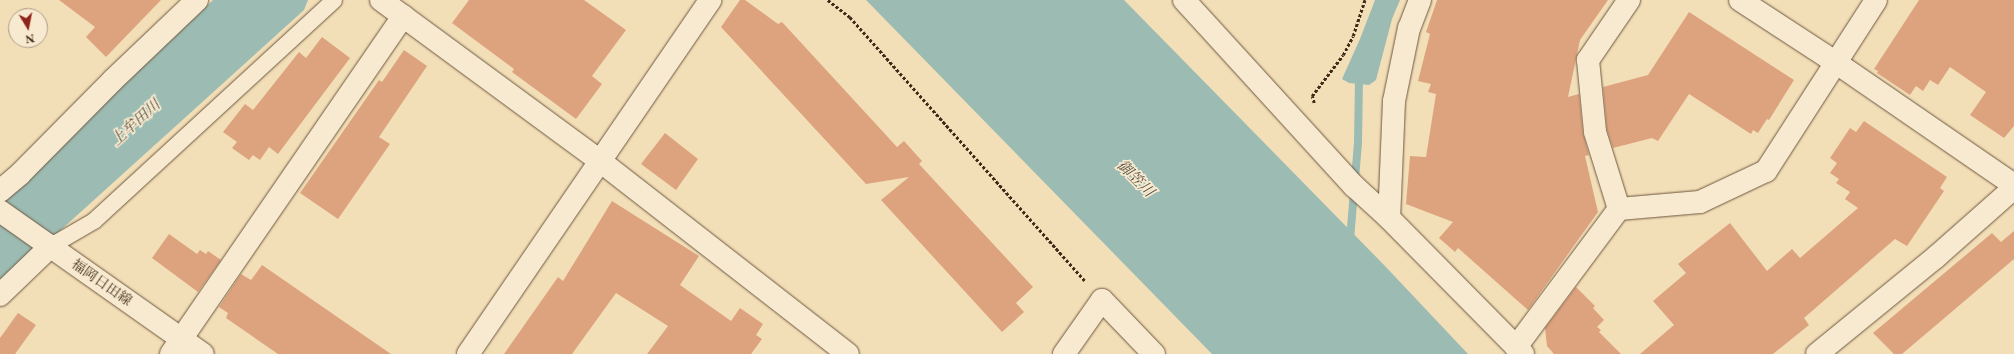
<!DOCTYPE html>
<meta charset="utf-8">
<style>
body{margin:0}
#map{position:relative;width:2014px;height:354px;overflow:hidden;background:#f3dfb7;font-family:"EB Garamond","Noto Serif JP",serif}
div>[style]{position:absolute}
.water>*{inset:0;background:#9cbcb3}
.stream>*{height:8px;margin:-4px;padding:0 4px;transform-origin:4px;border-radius:4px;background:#9cbcb3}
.building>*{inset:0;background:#dda37e}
.path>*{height:2.5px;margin-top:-1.25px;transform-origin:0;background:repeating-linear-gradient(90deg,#422a19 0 3px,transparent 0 5px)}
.roads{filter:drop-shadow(0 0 1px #6e5740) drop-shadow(0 0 1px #6e5740)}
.service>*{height:16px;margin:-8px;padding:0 8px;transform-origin:8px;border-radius:8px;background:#f7ead0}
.minor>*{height:22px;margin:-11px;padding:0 11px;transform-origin:11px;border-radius:11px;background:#f7ead0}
.tertiary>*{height:22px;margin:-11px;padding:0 11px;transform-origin:11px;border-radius:11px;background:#f7ead0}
.secondary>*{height:22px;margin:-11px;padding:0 11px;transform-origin:11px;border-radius:11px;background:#f7ead0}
span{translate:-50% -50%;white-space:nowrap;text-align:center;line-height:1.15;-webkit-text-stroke:3.5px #f7ead0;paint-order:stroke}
.street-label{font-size:14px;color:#422a19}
.water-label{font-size:15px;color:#584e40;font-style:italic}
.north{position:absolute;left:8px;top:8px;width:40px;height:40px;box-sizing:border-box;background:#f7ead0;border:1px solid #af9d87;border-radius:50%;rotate:170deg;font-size:11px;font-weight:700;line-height:16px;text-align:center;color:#422a19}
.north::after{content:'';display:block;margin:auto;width:14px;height:18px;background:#8f2418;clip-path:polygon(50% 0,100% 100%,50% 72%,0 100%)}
</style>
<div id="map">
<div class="water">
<div style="clip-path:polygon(213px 0,308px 0,304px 10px,0 285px,0 200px)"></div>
<div style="clip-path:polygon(866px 0,1124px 0,1385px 266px,1468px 354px,1212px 354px)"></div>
<div style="clip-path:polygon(1375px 0,1400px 0,1392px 19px,1376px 80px,1369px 85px,1349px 83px,1342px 79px,1360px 39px)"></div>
</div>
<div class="stream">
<div style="left:1350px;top:240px;width:97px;rotate:-85.3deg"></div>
<div style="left:1358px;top:143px;width:61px;rotate:-89.1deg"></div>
<div style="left:1359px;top:82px;width:8px;rotate:-67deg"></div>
</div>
<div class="building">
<div style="clip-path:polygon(59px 0,161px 0,106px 57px,86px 37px,95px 27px)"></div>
<div style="clip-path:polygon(469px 0,584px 0,626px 30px,592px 76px,602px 84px,576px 119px,512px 72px,514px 69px,452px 23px)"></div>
<div style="clip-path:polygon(740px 0,745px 0,778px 24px,782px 22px,897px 147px,904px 141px,922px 161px,919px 164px,1033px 287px,1016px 303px,1024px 312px,1002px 332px,881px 200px,909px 177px,866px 184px,721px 27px)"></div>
<div style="clip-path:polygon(1437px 0,1608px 0,1580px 40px,1568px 97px,1579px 94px,1583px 133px,1589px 155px,1585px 156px,1598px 212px,1528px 310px,1458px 248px,1455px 252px,1439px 238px,1453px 222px,1406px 204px,1410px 156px,1426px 157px,1436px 94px,1428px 92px,1431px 84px,1418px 81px,1430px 34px,1426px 32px)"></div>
<div style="clip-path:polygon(1919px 0,2014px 0,2014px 126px,2004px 138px,1970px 115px,1986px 92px,1950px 67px,1938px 85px,1930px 80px,1923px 91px,1916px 86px,1910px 95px,1877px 73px,1878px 71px,1874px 69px)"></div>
<div style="clip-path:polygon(1689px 12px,1794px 80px,1769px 120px,1767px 119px,1758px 133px,1753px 130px,1751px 134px,1689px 94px,1658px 141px,1652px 138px,1613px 148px,1607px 130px,1603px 87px,1648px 75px)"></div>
<div style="clip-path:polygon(322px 37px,350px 58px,278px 154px,269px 147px,260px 160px,253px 155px,249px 160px,232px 148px,237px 142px,223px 132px,245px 104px,253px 110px,299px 52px,306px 58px)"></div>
<div style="clip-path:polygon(404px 50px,427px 66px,379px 137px,390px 144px,338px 219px,300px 193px,379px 80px,382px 82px)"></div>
<div style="clip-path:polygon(1864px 121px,1947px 177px,1940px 188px,1944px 191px,1907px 246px,1895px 239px,1804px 318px,1809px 325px,1773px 354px,1640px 354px,1674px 325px,1653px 301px,1686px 273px,1678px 264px,1730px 223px,1767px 271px,1792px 249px,1800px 258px,1858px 208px,1845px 199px,1850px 192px,1836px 183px,1839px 179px,1830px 173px,1837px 163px,1830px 158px,1850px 128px,1856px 132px)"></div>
<div style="clip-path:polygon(665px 133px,698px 159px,676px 190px,641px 164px)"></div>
<div style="clip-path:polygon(612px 201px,699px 256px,680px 285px,731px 321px,740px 308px,763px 324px,756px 335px,762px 339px,751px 354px,647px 354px,668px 326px,616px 293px,572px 354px,504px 354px,558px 277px,563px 281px)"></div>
<div style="clip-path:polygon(2014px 231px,2014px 259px,1902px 354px,1894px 354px,1873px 333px,1992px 233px,2001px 242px)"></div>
<div style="clip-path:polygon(169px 234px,197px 254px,200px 250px,206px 254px,208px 251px,221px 260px,198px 292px,152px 258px)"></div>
<div style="clip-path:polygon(262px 265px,391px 354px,278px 354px,226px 318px,228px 313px,219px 307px,241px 274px,251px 280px)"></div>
<div style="clip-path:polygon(1576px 287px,1595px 306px,1593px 308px,1604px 320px,1597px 327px,1601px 330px,1599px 332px,1621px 354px,1554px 354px,1547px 346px,1545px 328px)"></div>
<div style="clip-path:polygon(18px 313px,36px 325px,15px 354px,0 354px,0 338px)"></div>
</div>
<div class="path">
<div style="left:828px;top:0;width:28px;rotate:38deg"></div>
<div style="left:850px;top:17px;width:353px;rotate:48.3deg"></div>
<div style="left:1314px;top:103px;width:7px;rotate:-106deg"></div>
<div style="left:1312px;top:96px;width:51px;rotate:-52.9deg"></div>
<div style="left:1343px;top:55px;width:21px;rotate:-62deg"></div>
<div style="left:1353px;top:36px;width:38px;rotate:-72deg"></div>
</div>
<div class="roads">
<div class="service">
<div style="left:51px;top:246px;width:50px;rotate:-30.2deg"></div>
<div style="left:94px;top:221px;width:326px;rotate:-42.6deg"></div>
</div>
<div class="minor">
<div style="left:381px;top:0;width:272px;rotate:36.3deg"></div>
<div style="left:600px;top:161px;width:314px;rotate:37.9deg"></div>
<div style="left:1184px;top:0;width:252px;rotate:47.6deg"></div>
<div style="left:1354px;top:186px;width:47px;rotate:42.4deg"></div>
<div style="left:1629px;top:0;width:73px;rotate:124.3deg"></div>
<div style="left:1588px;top:60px;width:72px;rotate:84.4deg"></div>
<div style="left:1595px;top:132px;width:81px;rotate:72.7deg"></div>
<div style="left:1619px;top:209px;width:81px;rotate:-4.9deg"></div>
<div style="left:1700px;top:202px;width:73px;rotate:-25.2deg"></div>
<div style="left:1766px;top:171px;width:203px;rotate:-57.2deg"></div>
<div style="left:0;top:191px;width:26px;rotate:-40deg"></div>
<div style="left:20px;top:174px;width:132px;rotate:-45.3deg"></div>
<div style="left:113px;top:80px;width:116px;rotate:-43.6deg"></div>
<div style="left:0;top:295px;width:71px;rotate:-43.9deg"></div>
<div style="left:1516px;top:347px;width:172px;rotate:-53.3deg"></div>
<div style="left:171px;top:354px;width:410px;rotate:-55.5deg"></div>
<div style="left:1064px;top:354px;width:66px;rotate:-54.9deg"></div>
<div style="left:1102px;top:300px;width:75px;rotate:46.1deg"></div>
</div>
<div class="tertiary">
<div style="left:1420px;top:0;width:30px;rotate:111deg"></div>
<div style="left:1409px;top:28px;width:75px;rotate:101.6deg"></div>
<div style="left:1394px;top:101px;width:117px;rotate:92.4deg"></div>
<div style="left:1389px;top:218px;width:191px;rotate:45.4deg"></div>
<div style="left:1740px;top:0;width:113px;rotate:33.1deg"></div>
<div style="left:1835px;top:62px;width:217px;rotate:34.5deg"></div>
<div style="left:468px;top:354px;width:429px;rotate:-55.6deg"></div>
<div style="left:1817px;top:354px;width:154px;rotate:-39.2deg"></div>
<div style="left:1936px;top:257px;width:104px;rotate:-41.5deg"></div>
</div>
<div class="secondary">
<div style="left:0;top:211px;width:248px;rotate:35.2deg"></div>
</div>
</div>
<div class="street-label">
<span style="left:102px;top:282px;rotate:35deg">福岡日田線</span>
</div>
<div class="water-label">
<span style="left:135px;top:122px;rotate:-42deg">上牟田川</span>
<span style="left:1136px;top:178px;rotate:45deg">御笠川</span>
</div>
<div class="north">N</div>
</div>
